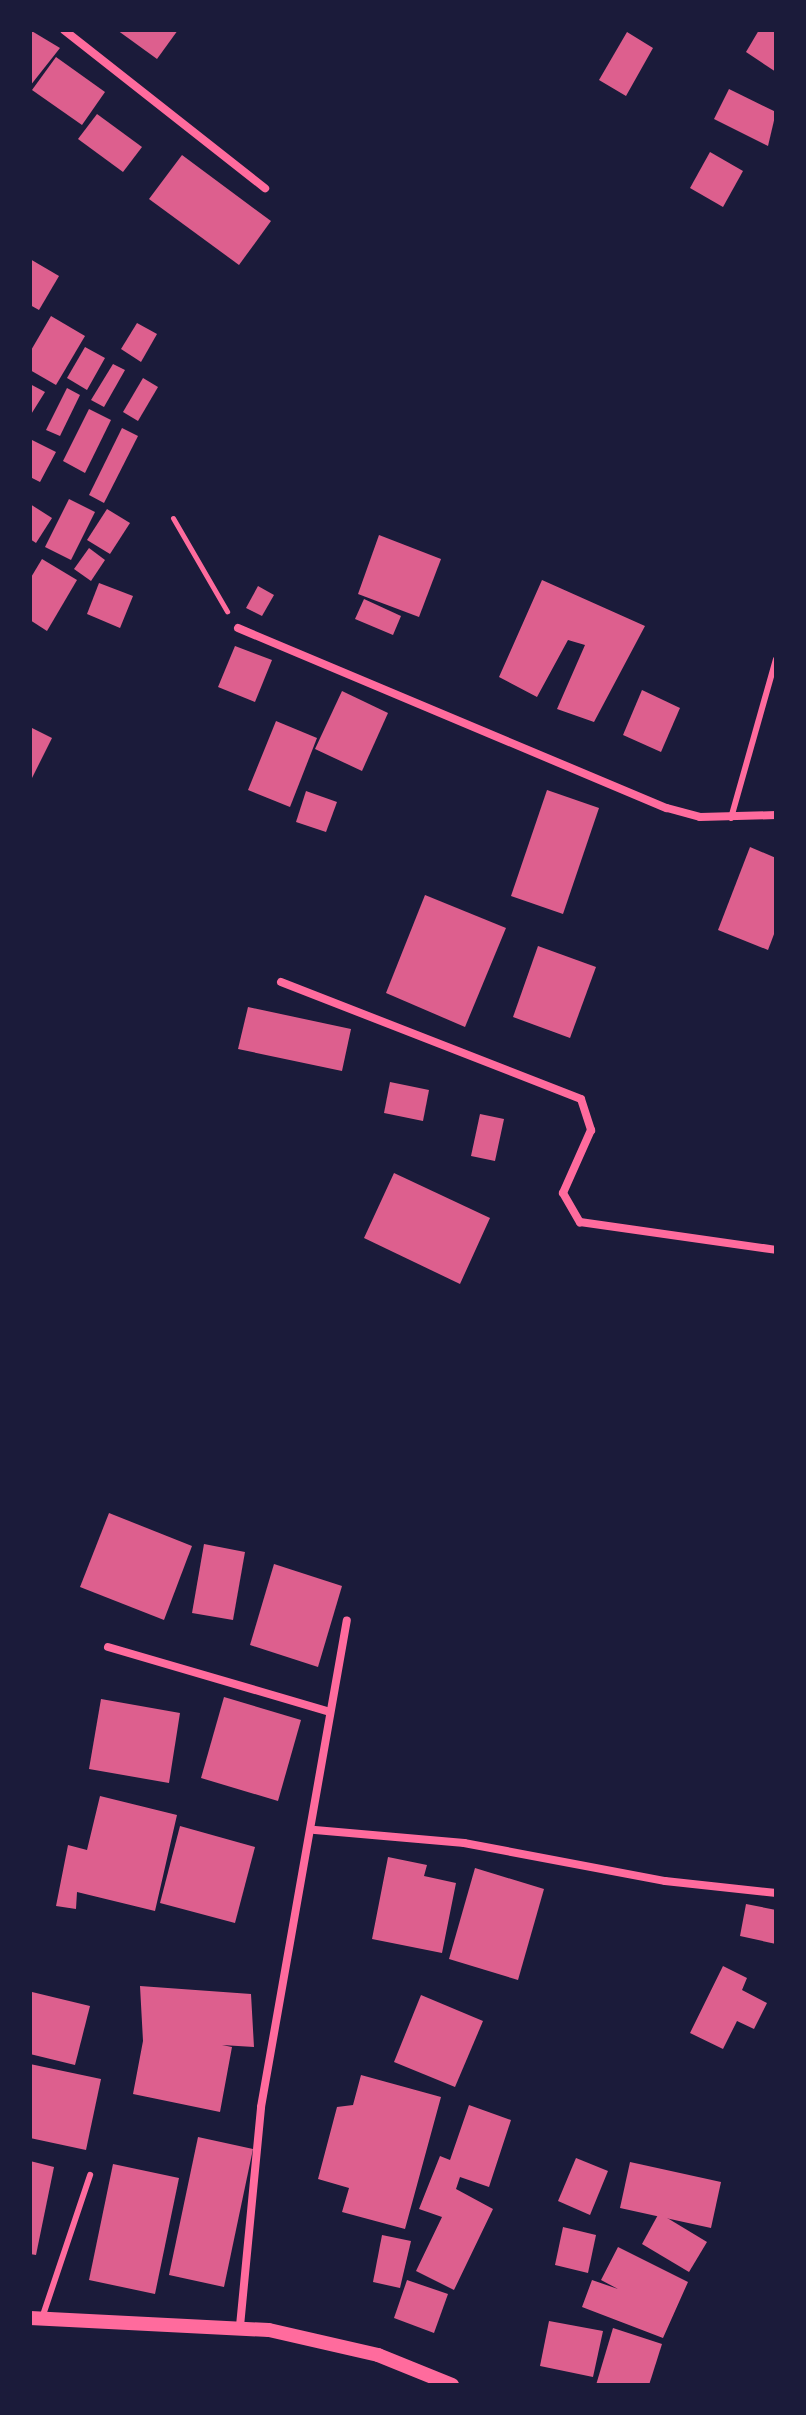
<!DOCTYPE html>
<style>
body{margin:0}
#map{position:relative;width:806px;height:2415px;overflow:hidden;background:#1b1b3a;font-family:"Space Grotesk",sans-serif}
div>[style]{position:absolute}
.building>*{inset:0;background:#dd5f8e}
.path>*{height:5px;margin:-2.5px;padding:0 2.5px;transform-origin:2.5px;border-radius:2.5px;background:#ff6b9d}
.service>*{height:6px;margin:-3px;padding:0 3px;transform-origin:3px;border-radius:3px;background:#ff6b9d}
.minor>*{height:8px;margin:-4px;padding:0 4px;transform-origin:4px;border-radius:4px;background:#ff6b9d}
.tertiary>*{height:14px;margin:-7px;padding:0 7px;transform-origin:7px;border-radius:7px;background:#ff6b9d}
span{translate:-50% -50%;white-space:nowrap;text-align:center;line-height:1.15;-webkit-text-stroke:8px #1b1b3a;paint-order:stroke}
.frame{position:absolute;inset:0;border:32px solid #1b1b3a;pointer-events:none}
</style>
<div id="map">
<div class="building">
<div style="clip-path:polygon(30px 30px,60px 48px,30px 86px)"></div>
<div style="clip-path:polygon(117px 30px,178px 30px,157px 59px)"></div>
<div style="clip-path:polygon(759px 30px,776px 30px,776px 72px,746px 52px)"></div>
<div style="clip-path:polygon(627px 32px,653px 48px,626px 96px,599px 80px)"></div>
<div style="clip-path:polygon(56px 57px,105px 92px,82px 125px,32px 90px)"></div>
<div style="clip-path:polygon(729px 89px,776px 112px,768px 146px,714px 119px)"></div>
<div style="clip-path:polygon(97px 114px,142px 147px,123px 172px,78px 139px)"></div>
<div style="clip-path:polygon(710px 152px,743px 171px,723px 207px,690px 188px)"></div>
<div style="clip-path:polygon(182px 155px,271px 221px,239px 265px,149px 199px)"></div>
<div style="clip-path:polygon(30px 259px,59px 276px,39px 310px,30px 305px)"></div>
<div style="clip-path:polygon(51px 316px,85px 336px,56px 385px,30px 370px,30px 352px)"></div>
<div style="clip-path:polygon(137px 323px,157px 334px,141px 362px,121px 349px)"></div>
<div style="clip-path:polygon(85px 347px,105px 358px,87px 390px,67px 378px)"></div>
<div style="clip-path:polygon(113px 364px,125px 370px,104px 407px,91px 400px)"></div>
<div style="clip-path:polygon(143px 378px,158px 387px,138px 421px,123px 412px)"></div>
<div style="clip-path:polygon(30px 384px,45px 392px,30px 416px)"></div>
<div style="clip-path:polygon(67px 388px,80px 395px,60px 436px,46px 430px)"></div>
<div style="clip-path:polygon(89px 409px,111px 420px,85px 473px,63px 461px)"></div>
<div style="clip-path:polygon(122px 428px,138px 436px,104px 503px,89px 495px)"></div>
<div style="clip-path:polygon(30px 439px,56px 452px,40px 482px,30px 477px)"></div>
<div style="clip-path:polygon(69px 499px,95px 512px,71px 560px,45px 547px)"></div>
<div style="clip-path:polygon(30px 504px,52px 518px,36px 543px,30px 539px)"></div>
<div style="clip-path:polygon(107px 509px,130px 523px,110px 554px,87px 540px)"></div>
<div style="clip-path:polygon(379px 535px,441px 559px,419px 617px,358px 594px)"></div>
<div style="clip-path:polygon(89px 548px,105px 560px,91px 581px,74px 569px)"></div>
<div style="clip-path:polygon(42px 559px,77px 580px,47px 631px,30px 620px,30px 579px)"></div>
<div style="clip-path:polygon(542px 580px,645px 626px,594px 722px,557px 709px,585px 645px,568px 640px,537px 697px,499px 677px)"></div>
<div style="clip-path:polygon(99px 583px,133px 596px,120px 628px,87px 614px)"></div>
<div style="clip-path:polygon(258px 586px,274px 595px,262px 616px,246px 608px)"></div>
<div style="clip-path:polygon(364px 599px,401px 616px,393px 635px,355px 619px)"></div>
<div style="clip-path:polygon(235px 646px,272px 660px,255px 702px,218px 687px)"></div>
<div style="clip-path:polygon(642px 690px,680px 708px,661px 752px,623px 735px)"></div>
<div style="clip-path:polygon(342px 691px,388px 713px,362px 771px,315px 749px)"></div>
<div style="clip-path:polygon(276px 721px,317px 738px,290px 807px,248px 790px)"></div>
<div style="clip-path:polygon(30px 727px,52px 738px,30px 782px)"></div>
<div style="clip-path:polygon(547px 790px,599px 808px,563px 914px,511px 896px)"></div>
<div style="clip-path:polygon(306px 791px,337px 802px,326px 832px,296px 822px)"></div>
<div style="clip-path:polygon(750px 847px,776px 858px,776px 929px,768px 950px,718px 930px)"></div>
<div style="clip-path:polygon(425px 895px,506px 928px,465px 1027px,386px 993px)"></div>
<div style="clip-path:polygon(538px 946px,596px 967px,570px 1038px,513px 1017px)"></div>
<div style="clip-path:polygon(248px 1007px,351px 1029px,342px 1071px,238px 1049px)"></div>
<div style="clip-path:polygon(390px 1082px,429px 1090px,423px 1121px,384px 1113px)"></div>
<div style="clip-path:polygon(480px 1114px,504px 1119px,495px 1161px,471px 1156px)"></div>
<div style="clip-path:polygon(394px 1173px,490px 1218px,460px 1284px,364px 1238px)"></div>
<div style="clip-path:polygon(109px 1513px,192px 1546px,164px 1620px,80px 1587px)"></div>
<div style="clip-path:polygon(204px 1544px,245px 1552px,233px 1620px,192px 1613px)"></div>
<div style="clip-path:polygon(274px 1564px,342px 1586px,318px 1667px,250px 1645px)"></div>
<div style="clip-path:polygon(224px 1697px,301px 1720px,278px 1801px,201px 1778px)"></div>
<div style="clip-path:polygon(101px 1699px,180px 1713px,169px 1783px,89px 1769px)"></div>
<div style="clip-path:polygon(100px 1796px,177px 1815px,155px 1911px,77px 1892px,76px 1909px,56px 1906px,68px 1845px,87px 1850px)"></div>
<div style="clip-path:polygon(180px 1826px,255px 1847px,235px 1923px,160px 1903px)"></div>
<div style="clip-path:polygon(388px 1857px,427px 1865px,424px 1876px,456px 1883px,442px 1953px,372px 1939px)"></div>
<div style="clip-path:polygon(475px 1868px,544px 1889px,518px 1980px,449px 1959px)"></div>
<div style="clip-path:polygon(746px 1904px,776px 1910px,776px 1944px,740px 1936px)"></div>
<div style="clip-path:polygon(723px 1966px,747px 1978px,742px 1990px,767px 2003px,754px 2029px,737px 2021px,723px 2049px,690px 2033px)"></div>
<div style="clip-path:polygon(140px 1986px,251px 1994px,254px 2047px,222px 2045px,232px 2047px,220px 2112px,133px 2094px,143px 2041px)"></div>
<div style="clip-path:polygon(32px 1992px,90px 2006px,75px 2065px,30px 2054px)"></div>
<div style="clip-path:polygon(421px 1995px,483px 2021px,455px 2087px,394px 2062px)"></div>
<div style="clip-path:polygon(30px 2064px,101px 2079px,86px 2150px,30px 2138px)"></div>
<div style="clip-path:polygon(361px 2075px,441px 2097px,405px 2229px,342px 2212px,349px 2188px,318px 2179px,337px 2107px,353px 2105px)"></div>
<div style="clip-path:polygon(469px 2105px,511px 2120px,489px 2187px,460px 2177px,456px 2189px,493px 2209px,454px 2290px,416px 2271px,442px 2217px,419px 2209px,440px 2156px,450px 2160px)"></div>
<div style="clip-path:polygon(198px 2137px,253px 2149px,224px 2287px,169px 2275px)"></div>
<div style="clip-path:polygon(576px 2158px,608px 2171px,590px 2215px,558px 2201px)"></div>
<div style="clip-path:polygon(30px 2161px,54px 2167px,36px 2255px,30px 2254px)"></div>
<div style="clip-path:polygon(630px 2162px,721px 2182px,711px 2228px,620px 2208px)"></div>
<div style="clip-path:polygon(113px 2164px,179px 2178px,155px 2294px,89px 2280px)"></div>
<div style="clip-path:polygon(659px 2213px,707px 2242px,689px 2272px,642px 2244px)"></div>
<div style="clip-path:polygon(563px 2227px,596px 2235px,588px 2273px,555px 2265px)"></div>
<div style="clip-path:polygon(382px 2235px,411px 2241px,400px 2288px,373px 2282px)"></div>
<div style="clip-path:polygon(618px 2247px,688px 2282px,663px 2338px,582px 2307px,592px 2280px,618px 2289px,601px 2280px)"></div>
<div style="clip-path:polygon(407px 2280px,448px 2294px,434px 2333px,394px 2318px)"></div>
<div style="clip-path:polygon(549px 2321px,603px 2331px,593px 2377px,540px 2366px)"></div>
<div style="clip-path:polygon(613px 2328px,662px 2344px,649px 2385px,596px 2385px)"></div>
</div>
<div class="path">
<div style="left:173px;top:518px;width:108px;rotate:59.9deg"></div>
</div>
<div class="service">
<div style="left:731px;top:818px;width:165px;rotate:-74.2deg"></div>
<div style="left:42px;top:2318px;width:151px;rotate:-71.4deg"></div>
</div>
<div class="minor">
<div style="left:64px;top:30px;width:256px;rotate:38.2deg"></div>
<div style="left:238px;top:628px;width:465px;rotate:22.8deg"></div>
<div style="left:667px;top:808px;width:34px;rotate:15deg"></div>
<div style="left:700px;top:817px;width:76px;rotate:-1.5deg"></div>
<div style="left:281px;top:982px;width:322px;rotate:21.3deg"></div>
<div style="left:581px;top:1099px;width:33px;rotate:72deg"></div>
<div style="left:591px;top:1130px;width:69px;rotate:114deg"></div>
<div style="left:563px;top:1193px;width:34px;rotate:60deg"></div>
<div style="left:580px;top:1222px;width:198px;rotate:8.1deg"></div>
<div style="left:108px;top:1647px;width:231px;rotate:16.3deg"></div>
<div style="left:315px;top:1830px;width:150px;rotate:5deg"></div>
<div style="left:464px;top:1843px;width:205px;rotate:10.7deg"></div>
<div style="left:665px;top:1881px;width:112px;rotate:6.2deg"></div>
<div style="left:240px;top:2326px;width:220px;rotate:-84.5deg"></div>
<div style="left:261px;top:2107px;width:494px;rotate:-80deg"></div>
</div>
<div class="tertiary">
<div style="left:30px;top:2318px;width:239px;rotate:2.9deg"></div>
<div style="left:269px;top:2330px;width:112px;rotate:12.9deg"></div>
<div style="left:378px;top:2355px;width:80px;rotate:22.1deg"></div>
</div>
<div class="frame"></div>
</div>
